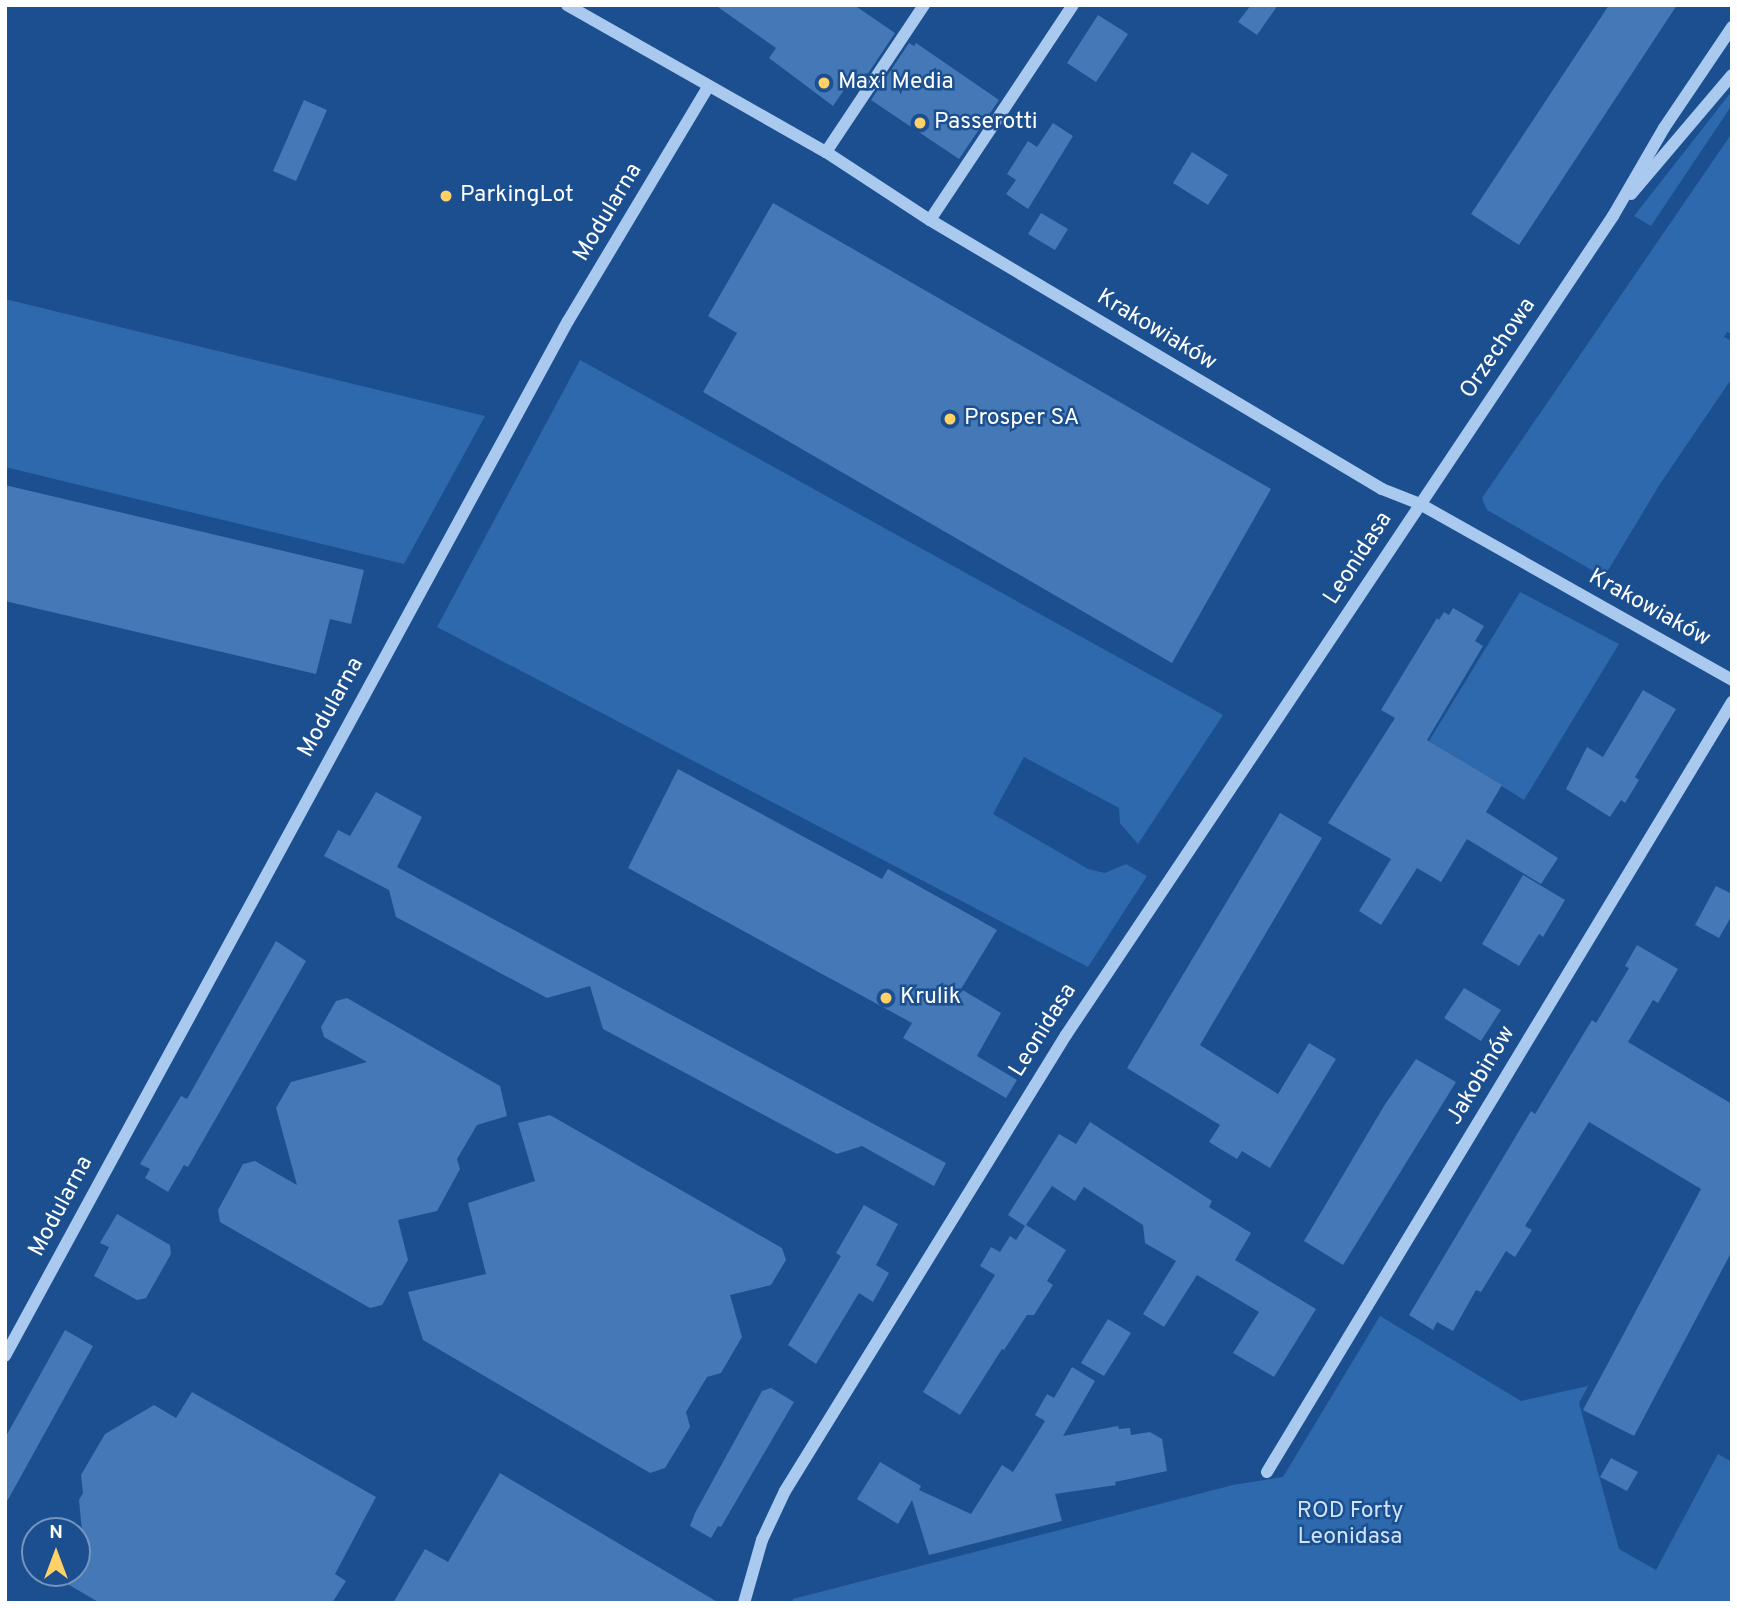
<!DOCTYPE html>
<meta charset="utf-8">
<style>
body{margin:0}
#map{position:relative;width:1737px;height:1608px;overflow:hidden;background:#1b4f8f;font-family:Overpass,sans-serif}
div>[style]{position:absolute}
.green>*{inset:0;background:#2e69ad}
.building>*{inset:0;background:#4478b7}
.minor>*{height:12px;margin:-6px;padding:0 6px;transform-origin:6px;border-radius:6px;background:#a9c9ee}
.dots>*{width:19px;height:19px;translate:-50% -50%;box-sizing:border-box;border:4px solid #1b4f8f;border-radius:50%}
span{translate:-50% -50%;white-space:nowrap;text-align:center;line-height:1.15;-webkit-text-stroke:5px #1b4f8f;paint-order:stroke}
.poi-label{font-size:23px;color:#fff}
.left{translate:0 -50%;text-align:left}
.street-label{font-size:23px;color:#fff}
.park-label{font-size:23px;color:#cfe3fa}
.frame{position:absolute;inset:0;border:7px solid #fff;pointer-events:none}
.north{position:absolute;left:21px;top:1517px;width:70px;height:70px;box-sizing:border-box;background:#1b4f8f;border:2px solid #7695bc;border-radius:50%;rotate:0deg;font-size:19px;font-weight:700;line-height:28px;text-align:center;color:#fff}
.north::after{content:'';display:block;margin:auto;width:24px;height:32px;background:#ffd166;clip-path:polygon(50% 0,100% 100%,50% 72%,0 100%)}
</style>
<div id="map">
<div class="green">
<div style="clip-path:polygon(1732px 91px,1732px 105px,1651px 226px,1634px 216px)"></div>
<div style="clip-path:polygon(1732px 133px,1732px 334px,1727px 332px,1724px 337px,1732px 341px,1732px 378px,1660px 484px,1604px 577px,1487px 510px,1482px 498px)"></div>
<div style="clip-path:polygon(5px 299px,485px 416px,404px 564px,5px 467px)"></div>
<div style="clip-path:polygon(580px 360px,1223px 715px,1138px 844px,1120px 823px,1119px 808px,1024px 757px,993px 814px,1088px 869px,1105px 873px,1126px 864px,1147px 876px,1088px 967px,437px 627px)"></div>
<div style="clip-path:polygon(1520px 592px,1619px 644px,1524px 800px,1429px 741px)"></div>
<div style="clip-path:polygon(1380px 1316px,1521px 1401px,1588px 1386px,1579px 1403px,1619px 1549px,1656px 1570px,1718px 1454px,1732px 1462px,1732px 1603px,792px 1603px,793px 1599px,1233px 1485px,1283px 1477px)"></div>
</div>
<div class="building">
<div style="clip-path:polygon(715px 5px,854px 5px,895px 33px,857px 90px,848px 84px,833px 106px,769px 58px,776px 48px)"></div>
<div style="clip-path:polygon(1251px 5px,1278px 5px,1257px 35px,1238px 22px)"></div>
<div style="clip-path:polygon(1609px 5px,1677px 5px,1519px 245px,1471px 214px)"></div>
<div style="clip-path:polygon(1098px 15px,1128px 34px,1096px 82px,1067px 63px)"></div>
<div style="clip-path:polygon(909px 43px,914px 46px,916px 43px,999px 100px,959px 159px,871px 100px)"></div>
<div style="clip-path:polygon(304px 100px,327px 110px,296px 181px,273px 171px)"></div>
<div style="clip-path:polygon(1053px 123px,1073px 136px,1028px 209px,1006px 194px,1016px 180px,1007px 174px,1028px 141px,1037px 147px)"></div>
<div style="clip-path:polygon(1192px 152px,1228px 175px,1208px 205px,1173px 183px)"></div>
<div style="clip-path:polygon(773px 203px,1271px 489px,1172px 663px,703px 392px,737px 333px,708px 316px)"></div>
<div style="clip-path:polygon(1041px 213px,1068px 229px,1055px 250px,1028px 234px)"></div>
<div style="clip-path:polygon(5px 485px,364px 570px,351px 624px,330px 619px,316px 674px,5px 601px)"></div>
<div style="clip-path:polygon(1453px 608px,1484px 626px,1475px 641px,1483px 646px,1427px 740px,1502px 785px,1486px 812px,1558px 858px,1541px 884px,1467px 839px,1441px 882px,1417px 868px,1381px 925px,1359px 911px,1391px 859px,1328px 823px,1395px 718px,1381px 710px,1437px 618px,1439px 620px,1444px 612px,1449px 615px)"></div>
<div style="clip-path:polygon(1643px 690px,1676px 709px,1635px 777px,1639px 780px,1625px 803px,1621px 800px,1610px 817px,1566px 789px,1587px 747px,1603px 757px)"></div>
<div style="clip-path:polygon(678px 769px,882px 879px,888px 869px,997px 930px,961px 989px,1001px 1013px,977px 1056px,1017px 1080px,1006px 1098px,903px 1038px,912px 1023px,628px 868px)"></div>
<div style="clip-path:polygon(376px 792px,422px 817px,397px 867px,946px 1163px,934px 1186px,862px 1146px,837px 1154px,603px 1029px,590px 986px,547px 998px,396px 917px,389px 890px,324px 856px,338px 830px,350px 836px)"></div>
<div style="clip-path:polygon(1280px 813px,1322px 838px,1200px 1045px,1278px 1094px,1309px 1043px,1336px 1059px,1270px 1168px,1242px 1151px,1237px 1159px,1209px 1142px,1220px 1125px,1127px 1068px)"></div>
<div style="clip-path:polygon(1523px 875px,1565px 900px,1543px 937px,1539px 934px,1519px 966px,1482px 944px)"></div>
<div style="clip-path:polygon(1716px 886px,1732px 894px,1732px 915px,1719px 938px,1695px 925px)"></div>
<div style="clip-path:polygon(276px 941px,306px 961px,188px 1167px,184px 1165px,168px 1192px,145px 1178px,150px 1169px,140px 1164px,181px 1096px,187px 1099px)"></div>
<div style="clip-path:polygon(1637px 945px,1678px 969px,1658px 1003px,1653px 1000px,1628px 1042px,1732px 1104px,1732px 1251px,1634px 1436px,1583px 1410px,1701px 1189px,1589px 1122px,1525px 1226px,1532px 1230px,1515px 1257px,1506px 1251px,1481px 1292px,1476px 1290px,1453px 1331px,1437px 1322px,1433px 1330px,1409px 1315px,1531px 1111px,1535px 1114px,1592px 1020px,1596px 1023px,1629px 968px,1625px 966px)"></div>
<div style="clip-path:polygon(1464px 988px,1501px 1010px,1481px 1041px,1444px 1018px)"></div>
<div style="clip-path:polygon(347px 998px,500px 1086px,507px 1116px,477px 1125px,457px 1159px,460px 1169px,437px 1211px,398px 1220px,408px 1260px,382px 1305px,370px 1308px,220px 1222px,218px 1210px,243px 1164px,255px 1161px,297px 1185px,276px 1108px,291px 1082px,367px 1062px,324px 1037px,321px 1027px,336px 1001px)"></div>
<div style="clip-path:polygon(1416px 1059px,1456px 1082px,1343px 1265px,1304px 1241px,1384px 1106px)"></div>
<div style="clip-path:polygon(550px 1115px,782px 1248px,786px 1260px,771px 1285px,730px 1295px,742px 1337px,721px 1373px,707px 1377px,686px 1412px,690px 1427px,665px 1468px,650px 1473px,423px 1340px,408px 1292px,486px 1274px,468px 1203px,535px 1181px,518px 1123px)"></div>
<div style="clip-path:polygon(1090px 1122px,1212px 1201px,1209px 1207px,1251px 1233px,1235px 1260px,1316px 1309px,1274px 1377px,1233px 1353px,1259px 1312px,1197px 1275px,1164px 1327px,1143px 1314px,1176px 1261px,1145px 1243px,1143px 1225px,1084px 1187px,1075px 1201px,1052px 1186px,1026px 1225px,1066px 1250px,1047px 1281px,1053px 1285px,1034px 1315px,1027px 1315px,1004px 1350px,1002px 1349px,960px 1415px,923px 1392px,995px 1275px,980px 1266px,991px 1247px,1000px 1252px,1010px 1236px,1016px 1240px,1025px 1226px,1008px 1215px,1059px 1134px,1076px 1144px)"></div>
<div style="clip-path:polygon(864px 1205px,898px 1224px,876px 1265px,889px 1273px,873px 1302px,859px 1293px,816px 1364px,788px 1345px,841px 1256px,836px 1253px)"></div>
<div style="clip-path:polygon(117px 1214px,170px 1245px,171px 1254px,146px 1298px,137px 1300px,94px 1276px,109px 1247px,100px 1243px)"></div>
<div style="clip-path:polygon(1108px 1319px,1131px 1333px,1104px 1376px,1081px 1363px)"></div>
<div style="clip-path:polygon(65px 1330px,93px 1346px,5px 1505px,5px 1438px)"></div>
<div style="clip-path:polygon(1072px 1367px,1095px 1381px,1063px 1436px,1118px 1426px,1119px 1429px,1130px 1428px,1131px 1435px,1150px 1432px,1162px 1439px,1167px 1471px,1115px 1482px,1116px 1485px,1055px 1494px,1062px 1521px,929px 1555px,912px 1500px,898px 1524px,857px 1499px,880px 1462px,921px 1486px,919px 1490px,971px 1514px,1002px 1465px,1013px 1472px,1045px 1421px,1035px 1415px,1047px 1394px,1054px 1398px)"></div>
<div style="clip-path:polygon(771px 1388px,794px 1402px,721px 1527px,718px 1526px,711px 1538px,690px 1526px,695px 1513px,762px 1391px)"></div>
<div style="clip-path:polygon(192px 1392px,376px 1497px,335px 1574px,346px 1581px,332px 1603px,100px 1603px,64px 1582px,70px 1573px,77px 1573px,77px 1560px,86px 1544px,83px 1542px,79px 1500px,83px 1493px,81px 1475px,105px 1434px,154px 1405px,176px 1418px)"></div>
<div style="clip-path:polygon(1611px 1458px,1638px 1472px,1627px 1491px,1600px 1477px)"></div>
<div style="clip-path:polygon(500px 1473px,719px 1603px,393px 1603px,425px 1549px,448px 1562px)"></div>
</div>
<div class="minor">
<div style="left:567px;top:5px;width:298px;rotate:29.6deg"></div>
<div style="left:826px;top:152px;width:124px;rotate:33.2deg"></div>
<div style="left:930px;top:220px;width:526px;rotate:30.76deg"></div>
<div style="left:1382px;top:489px;width:41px;rotate:21.5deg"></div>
<div style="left:1420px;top:504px;width:358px;rotate:29.4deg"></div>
<div style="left:826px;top:152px;width:177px;rotate:-56.3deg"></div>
<div style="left:1631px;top:194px;width:156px;rotate:-49.7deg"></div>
<div style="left:930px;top:220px;width:258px;rotate:-56.4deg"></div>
<div style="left:5px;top:1356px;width:1178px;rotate:-61.46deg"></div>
<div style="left:568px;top:321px;width:273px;rotate:-59.1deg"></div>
<div style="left:1267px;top:1472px;width:900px;rotate:-58.87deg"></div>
<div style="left:744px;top:1603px;width:66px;rotate:-74.1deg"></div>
<div style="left:762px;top:1540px;width:54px;rotate:-64.9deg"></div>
<div style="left:785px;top:1491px;width:536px;rotate:-58.36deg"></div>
<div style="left:1066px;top:1035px;width:985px;rotate:-56.26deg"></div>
<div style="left:1613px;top:216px;width:102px;rotate:-59.9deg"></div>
<div style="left:1664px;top:128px;width:122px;rotate:-56deg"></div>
</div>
<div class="dots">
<div style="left:824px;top:83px;background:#ffd166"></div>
<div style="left:920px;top:123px;background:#ffd166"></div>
<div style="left:446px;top:196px;background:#ffd166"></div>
<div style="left:950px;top:419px;background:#ffd166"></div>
<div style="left:886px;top:998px;background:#ffd166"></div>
</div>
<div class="poi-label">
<span class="left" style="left:838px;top:83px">Maxi Media</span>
<span class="left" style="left:934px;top:123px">Passerotti</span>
<span class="left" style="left:460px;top:196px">ParkingLot</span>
<span class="left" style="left:964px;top:419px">Prosper SA</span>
<span class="left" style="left:900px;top:998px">Krulik</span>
</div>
<div class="street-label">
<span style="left:609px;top:213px;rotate:-59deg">Modularna</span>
<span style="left:1156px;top:331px;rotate:31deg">Krakowiaków</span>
<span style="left:1499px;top:349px;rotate:-56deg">Orzechowa</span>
<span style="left:1359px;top:559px;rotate:-57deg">Leonidasa</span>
<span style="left:1649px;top:609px;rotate:29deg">Krakowiaków</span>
<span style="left:332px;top:708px;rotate:-61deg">Modularna</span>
<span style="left:1044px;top:1031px;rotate:-58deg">Leonidasa</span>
<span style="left:1482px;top:1076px;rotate:-59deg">Jakobinów</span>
<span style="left:62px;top:1207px;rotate:-62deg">Modularna</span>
</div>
<div class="park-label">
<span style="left:1350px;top:1525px">ROD Forty<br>Leonidasa</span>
</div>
<div class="frame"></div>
<div class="north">N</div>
</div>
